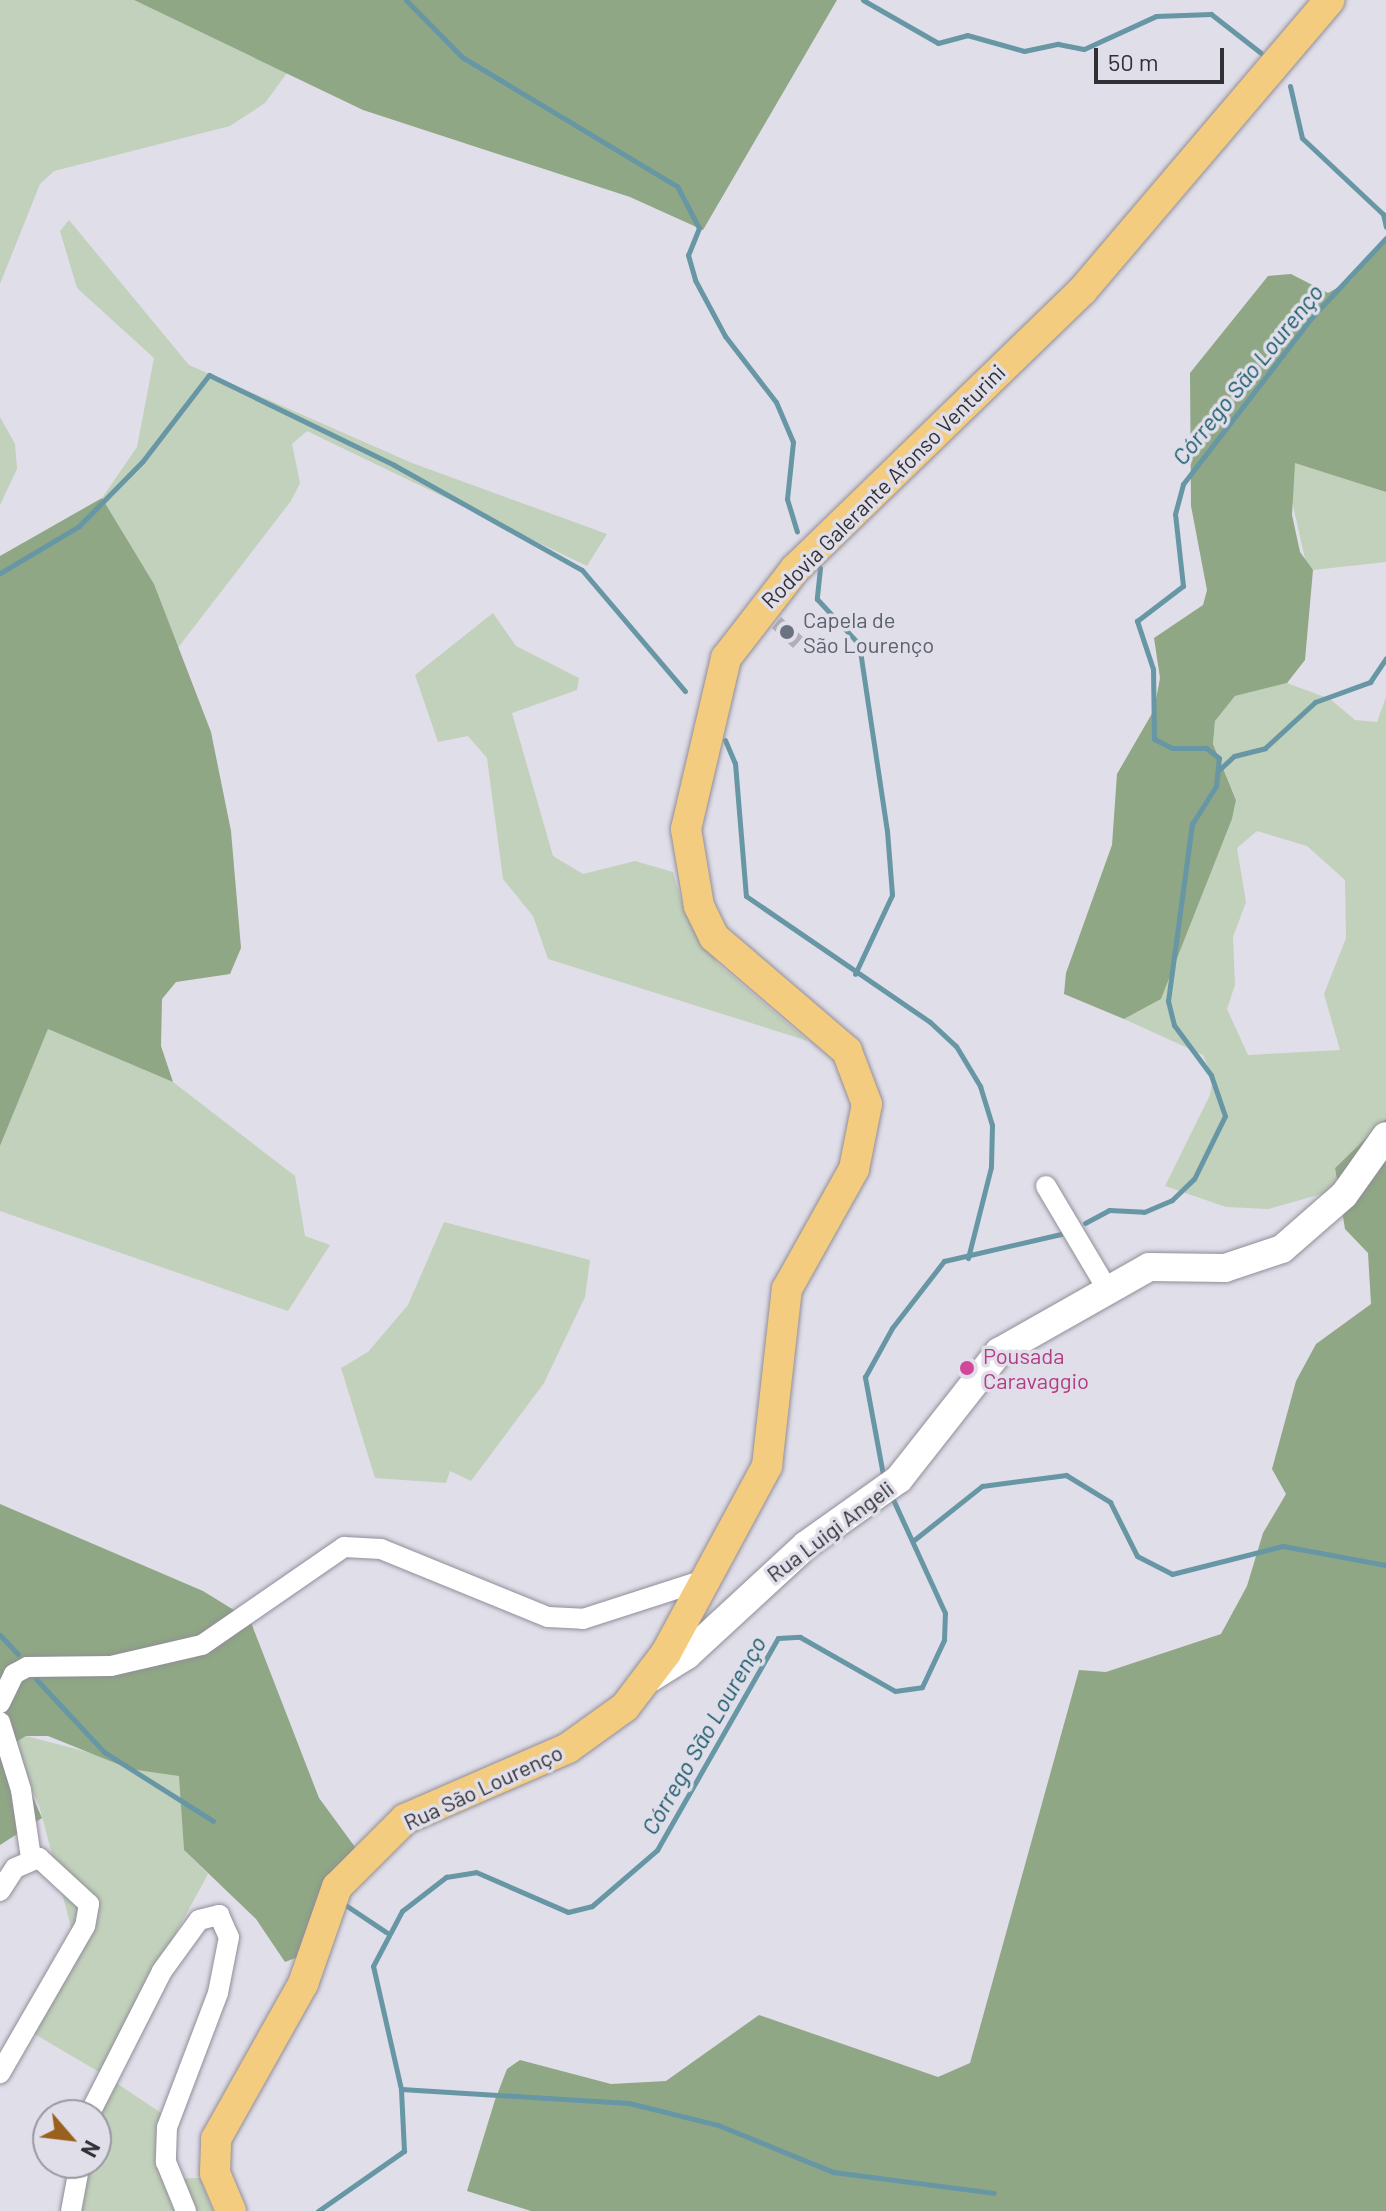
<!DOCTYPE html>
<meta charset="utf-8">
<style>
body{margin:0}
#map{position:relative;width:1386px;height:2211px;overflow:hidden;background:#e0dee9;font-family:Barlow,sans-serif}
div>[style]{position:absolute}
.green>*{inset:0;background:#c2d1bb}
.forest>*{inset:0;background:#8fa784}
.stream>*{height:5px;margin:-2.5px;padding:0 2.5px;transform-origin:2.5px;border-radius:2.5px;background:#6796a5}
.building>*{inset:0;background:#afaeb9}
.roads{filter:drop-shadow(0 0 2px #908e98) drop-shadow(0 0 2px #908e98)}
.street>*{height:20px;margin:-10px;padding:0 10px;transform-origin:10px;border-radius:10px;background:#fff}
.secondary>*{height:28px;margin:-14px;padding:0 14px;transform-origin:14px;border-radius:14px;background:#fff}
.primary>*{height:30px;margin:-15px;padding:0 15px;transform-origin:15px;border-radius:15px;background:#f3cc80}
.dots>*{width:22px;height:22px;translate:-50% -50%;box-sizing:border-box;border:4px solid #e0dee9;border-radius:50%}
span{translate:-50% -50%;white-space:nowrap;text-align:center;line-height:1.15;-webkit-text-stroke:7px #e0dee9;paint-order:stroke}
.street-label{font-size:22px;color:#313035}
.worship-label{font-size:22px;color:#5b616d}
.left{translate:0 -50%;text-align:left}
.hotel-label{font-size:22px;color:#b23c85}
.water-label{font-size:24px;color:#1a5b6c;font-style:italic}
.north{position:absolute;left:32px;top:2099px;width:80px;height:80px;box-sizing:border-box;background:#e0dee9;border:2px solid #9a98a1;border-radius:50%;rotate:118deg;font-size:22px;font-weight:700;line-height:32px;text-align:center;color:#313035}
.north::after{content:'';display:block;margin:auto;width:28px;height:36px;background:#99601e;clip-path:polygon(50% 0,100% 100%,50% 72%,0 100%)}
.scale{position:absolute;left:1094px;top:48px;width:130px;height:36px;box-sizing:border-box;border:4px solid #313035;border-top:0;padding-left:10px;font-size:24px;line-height:28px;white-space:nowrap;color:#313035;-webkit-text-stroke:6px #e0dee9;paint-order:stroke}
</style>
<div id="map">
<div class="green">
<div style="clip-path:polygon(0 0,134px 0,287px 73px,265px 103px,230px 126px,54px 171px,40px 184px,0 284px)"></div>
<div style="clip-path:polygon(69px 220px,189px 365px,412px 463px,607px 534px,587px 566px,307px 431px,292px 444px,300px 483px,291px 501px,177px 649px,154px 584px,102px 498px,137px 447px,154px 358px,77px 288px,60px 231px)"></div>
<div style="clip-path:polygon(0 417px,15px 444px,17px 469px,0 505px)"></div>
<div style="clip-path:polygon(1295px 462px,1386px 492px,1386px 562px,1313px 570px,1306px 563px,1289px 488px)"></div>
<div style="clip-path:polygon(493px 613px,516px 646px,579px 678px,577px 690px,512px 713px,553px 856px,583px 874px,635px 861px,673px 872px,684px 911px,718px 964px,808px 1041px,548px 959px,533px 916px,503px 879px,487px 758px,468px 736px,438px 742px,415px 675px)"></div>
<div style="clip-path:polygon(evenodd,1287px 683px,1330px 699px,1355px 720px,1377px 722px,1386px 697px,1386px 1119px,1335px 1168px,1337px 1184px,1325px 1193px,1268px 1209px,1226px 1207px,1165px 1186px,1210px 1095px,1213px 1078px,1203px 1055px,1124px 1019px,1161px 999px,1232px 819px,1236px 799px,1213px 744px,1215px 721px,1235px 696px,1287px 683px,1257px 831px,1307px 846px,1345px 880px,1346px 938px,1324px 994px,1340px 1050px,1248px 1055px,1227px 1009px,1235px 985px,1233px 937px,1246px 902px,1237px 848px,1257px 831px)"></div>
<div style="clip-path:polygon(48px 1029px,173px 1082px,295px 1176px,305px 1236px,330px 1245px,288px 1311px,0 1211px,0 1146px)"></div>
<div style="clip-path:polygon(444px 1222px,590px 1260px,585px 1297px,544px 1383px,471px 1481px,450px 1471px,446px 1483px,375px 1478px,341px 1368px,368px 1352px,408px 1305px)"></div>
<div style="clip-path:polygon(26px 1736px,180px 1776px,184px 1850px,208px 1874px,100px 2072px,161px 2113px,161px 2179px,200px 2178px,213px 2211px,60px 2211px,69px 2163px,96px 2163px,96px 2115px,81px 2115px,99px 2072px,33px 2033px,72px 1931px,39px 1805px,10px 1746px)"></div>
</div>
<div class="forest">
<div style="clip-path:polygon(134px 0,837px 0,703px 230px,630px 197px,363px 110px)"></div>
<div style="clip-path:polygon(1386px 239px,1386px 492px,1295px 463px,1292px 515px,1300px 552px,1313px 570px,1305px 660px,1287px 683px,1235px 696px,1215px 721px,1213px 744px,1236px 800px,1232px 819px,1161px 999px,1124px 1019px,1064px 994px,1066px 973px,1112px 845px,1117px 774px,1154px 710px,1160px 678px,1154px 638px,1203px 605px,1207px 590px,1191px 506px,1190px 373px,1268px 276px,1291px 274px,1328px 293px,1351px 280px)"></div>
<div style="clip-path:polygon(102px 498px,154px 584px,211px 732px,231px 831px,241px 948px,230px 974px,176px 982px,162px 999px,161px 1046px,173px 1082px,48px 1029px,0 1146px,0 556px)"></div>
<div style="clip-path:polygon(1386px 1119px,1386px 2211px,531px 2211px,467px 2191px,495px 2100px,507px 2069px,520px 2060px,611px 2084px,666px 2081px,759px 2015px,938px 2077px,970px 2063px,1079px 1670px,1106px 1672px,1221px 1634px,1247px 1586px,1263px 1533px,1286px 1494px,1272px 1469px,1296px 1381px,1316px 1344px,1371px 1304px,1368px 1253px,1345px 1229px,1335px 1168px)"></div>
<div style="clip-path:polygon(0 1504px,203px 1591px,250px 1620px,319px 1798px,355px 1847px,328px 1881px,298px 1957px,285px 1962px,256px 1919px,184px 1850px,179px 1776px,130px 1769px,48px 1736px,26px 1736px,10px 1746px,42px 1818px,0 1845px)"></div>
</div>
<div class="stream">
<div style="left:406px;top:0;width:80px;rotate:45.5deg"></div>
<div style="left:462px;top:57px;width:251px;rotate:31deg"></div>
<div style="left:677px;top:186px;width:47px;rotate:62.4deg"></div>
<div style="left:699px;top:228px;width:29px;rotate:112deg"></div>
<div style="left:688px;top:255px;width:26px;rotate:74deg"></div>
<div style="left:695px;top:280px;width:64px;rotate:61.8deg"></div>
<div style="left:725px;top:336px;width:83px;rotate:52.3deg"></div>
<div style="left:776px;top:402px;width:43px;rotate:67deg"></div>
<div style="left:793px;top:442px;width:57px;rotate:96deg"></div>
<div style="left:787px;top:499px;width:34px;rotate:73deg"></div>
<div style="left:863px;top:0;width:86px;rotate:29.8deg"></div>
<div style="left:938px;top:43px;width:30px;rotate:-15deg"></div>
<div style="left:967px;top:35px;width:59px;rotate:15.7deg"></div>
<div style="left:1024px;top:51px;width:35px;rotate:-12deg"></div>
<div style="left:1058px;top:44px;width:26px;rotate:11deg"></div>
<div style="left:1084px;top:49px;width:79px;rotate:-24.6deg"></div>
<div style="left:1156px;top:16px;width:55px;rotate:-2.1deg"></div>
<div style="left:1211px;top:14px;width:63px;rotate:38deg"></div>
<div style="left:1290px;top:86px;width:53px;rotate:77deg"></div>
<div style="left:1302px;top:138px;width:111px;rotate:43.2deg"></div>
<div style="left:1383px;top:214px;width:13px;rotate:77deg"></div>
<div style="left:820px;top:568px;width:31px;rotate:96deg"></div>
<div style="left:817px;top:599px;width:62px;rotate:47deg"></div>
<div style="left:859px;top:644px;width:189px;rotate:81.5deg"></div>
<div style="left:887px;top:831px;width:64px;rotate:85.5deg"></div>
<div style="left:892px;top:895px;width:87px;rotate:115.1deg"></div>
<div style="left:0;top:573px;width:92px;rotate:-30.7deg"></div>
<div style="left:79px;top:526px;width:90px;rotate:-45.5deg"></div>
<div style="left:142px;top:462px;width:110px;rotate:-52.4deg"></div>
<div style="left:209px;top:375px;width:206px;rotate:25.9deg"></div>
<div style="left:394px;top:465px;width:215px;rotate:29.2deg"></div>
<div style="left:582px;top:570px;width:159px;rotate:49.6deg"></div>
<div style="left:725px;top:740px;width:25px;rotate:67deg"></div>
<div style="left:735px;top:763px;width:133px;rotate:85.3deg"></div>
<div style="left:746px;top:896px;width:223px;rotate:34.4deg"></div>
<div style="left:930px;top:1022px;width:35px;rotate:43deg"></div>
<div style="left:956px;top:1046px;width:47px;rotate:59deg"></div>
<div style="left:980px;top:1086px;width:41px;rotate:72.9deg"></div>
<div style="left:992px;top:1125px;width:42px;rotate:91.4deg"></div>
<div style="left:991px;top:1167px;width:94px;rotate:104.2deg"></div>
<div style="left:1220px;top:769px;width:19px;rotate:-43deg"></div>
<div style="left:1234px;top:756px;width:32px;rotate:-14deg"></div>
<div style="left:1265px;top:748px;width:68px;rotate:-42.6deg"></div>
<div style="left:1315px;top:702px;width:59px;rotate:-20deg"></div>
<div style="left:1370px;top:682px;width:29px;rotate:-56deg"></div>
<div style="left:1085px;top:1223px;width:27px;rotate:-28deg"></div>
<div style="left:1109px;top:1210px;width:35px;rotate:3deg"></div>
<div style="left:1144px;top:1212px;width:30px;rotate:-23deg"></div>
<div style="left:1172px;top:1200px;width:30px;rotate:-44deg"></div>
<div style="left:1194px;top:1179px;width:70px;rotate:-63.8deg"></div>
<div style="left:1225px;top:1116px;width:43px;rotate:-108.9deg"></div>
<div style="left:1211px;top:1075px;width:62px;rotate:-126.5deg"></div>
<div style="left:1174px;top:1025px;width:25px;rotate:-104deg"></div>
<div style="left:1168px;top:1001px;width:179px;rotate:-82.3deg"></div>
<div style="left:1192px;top:824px;width:45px;rotate:-57.7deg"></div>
<div style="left:1216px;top:786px;width:28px;rotate:-84deg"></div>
<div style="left:1219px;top:758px;width:16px;rotate:-142deg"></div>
<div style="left:1206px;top:748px;width:34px;rotate:180deg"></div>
<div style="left:1172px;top:748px;width:20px;rotate:-153deg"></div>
<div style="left:1154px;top:739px;width:70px;rotate:-90.8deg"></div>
<div style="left:1153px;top:669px;width:51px;rotate:-108.4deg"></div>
<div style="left:1137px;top:621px;width:58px;rotate:-37.3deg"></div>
<div style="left:1183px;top:586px;width:72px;rotate:-96.3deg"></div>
<div style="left:1175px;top:514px;width:31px;rotate:-75deg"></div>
<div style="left:1183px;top:484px;width:211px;rotate:-52.3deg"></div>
<div style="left:1312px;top:317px;width:108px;rotate:-46.9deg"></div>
<div style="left:884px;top:1480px;width:105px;rotate:-100.5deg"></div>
<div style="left:865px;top:1377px;width:56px;rotate:-61.1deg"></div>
<div style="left:892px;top:1328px;width:85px;rotate:-52.2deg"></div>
<div style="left:944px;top:1261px;width:120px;rotate:-13deg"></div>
<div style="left:914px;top:1540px;width:87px;rotate:-38.5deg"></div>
<div style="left:982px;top:1486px;width:85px;rotate:-7.5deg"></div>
<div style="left:1066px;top:1475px;width:52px;rotate:31.5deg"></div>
<div style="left:1110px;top:1502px;width:60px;rotate:63.4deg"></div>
<div style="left:1137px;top:1556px;width:39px;rotate:27deg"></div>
<div style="left:1172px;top:1574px;width:114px;rotate:-14.2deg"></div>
<div style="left:1283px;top:1546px;width:105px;rotate:10.5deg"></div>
<div style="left:0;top:1635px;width:26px;rotate:47deg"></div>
<div style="left:36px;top:1679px;width:100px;rotate:47deg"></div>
<div style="left:104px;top:1752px;width:129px;rotate:32.3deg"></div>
<div style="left:347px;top:1906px;width:47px;rotate:33.7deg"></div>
<div style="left:401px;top:2089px;width:228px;rotate:3.5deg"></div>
<div style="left:629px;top:2103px;width:92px;rotate:13.9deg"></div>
<div style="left:718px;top:2125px;width:124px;rotate:22.2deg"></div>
<div style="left:833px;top:2172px;width:162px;rotate:7.4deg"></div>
<div style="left:318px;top:2211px;width:105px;rotate:-34.9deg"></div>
<div style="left:404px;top:2151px;width:62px;rotate:-92.8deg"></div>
<div style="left:401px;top:2089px;width:126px;rotate:-102.8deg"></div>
<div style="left:373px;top:1966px;width:62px;rotate:-62.2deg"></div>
<div style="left:402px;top:1911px;width:56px;rotate:-37.7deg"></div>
<div style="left:446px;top:1877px;width:30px;rotate:-9deg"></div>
<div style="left:476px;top:1872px;width:100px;rotate:23.5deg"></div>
<div style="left:568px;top:1912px;width:25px;rotate:-14deg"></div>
<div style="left:592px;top:1906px;width:86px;rotate:-40.7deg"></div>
<div style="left:657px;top:1850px;width:244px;rotate:-60.3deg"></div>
<div style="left:778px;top:1638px;width:22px;rotate:-3deg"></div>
<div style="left:800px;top:1637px;width:109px;rotate:29.6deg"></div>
<div style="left:895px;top:1691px;width:27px;rotate:-8deg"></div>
<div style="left:922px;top:1687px;width:52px;rotate:-64.9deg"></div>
<div style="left:944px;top:1640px;width:27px;rotate:-88deg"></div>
<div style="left:945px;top:1613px;width:128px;rotate:-114.6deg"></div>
</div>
<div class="building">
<div style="clip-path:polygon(781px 617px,803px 637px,793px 648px,772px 628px)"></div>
</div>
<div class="roads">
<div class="street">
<div style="left:1046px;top:1186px;width:123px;rotate:59.3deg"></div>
<div style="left:0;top:1703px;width:32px;rotate:-64deg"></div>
<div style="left:14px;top:1674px;width:15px;rotate:-28deg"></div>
<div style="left:27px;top:1667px;width:84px;rotate:-0.7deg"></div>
<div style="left:111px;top:1666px;width:93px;rotate:-13deg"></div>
<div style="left:202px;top:1645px;width:173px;rotate:-34.6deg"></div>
<div style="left:344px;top:1547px;width:37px;rotate:3deg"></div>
<div style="left:381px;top:1549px;width:180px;rotate:22.2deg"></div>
<div style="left:548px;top:1617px;width:35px;rotate:3deg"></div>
<div style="left:583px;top:1619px;width:133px;rotate:-17.9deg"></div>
<div style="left:0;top:1722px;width:71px;rotate:72.8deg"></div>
<div style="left:21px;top:1790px;width:69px;rotate:81.6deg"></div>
<div style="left:0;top:1891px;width:27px;rotate:-57deg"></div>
<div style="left:15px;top:1868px;width:26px;rotate:-23deg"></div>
<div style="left:39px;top:1858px;width:68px;rotate:42.6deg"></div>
<div style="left:89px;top:1904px;width:22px;rotate:100deg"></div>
<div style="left:85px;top:1926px;width:170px;rotate:120deg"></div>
<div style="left:89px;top:2115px;width:161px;rotate:-63.1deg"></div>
<div style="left:162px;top:1971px;width:63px;rotate:-54deg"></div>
<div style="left:199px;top:1920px;width:21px;rotate:-14deg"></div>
<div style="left:219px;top:1915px;width:24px;rotate:66deg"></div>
<div style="left:229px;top:1937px;width:57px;rotate:101.1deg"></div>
<div style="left:218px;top:1993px;width:143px;rotate:110.8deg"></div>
<div style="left:167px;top:2127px;width:35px;rotate:92deg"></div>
<div style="left:166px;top:2162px;width:53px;rotate:67.8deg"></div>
<div style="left:71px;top:2211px;width:49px;rotate:-79.4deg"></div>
</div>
<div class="secondary">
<div style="left:650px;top:1678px;width:44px;rotate:-31.9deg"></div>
<div style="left:687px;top:1655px;width:162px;rotate:-42.7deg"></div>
<div style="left:806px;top:1545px;width:114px;rotate:-35.4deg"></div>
<div style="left:899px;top:1479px;width:162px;rotate:-51.8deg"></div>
<div style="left:999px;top:1352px;width:172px;rotate:-29.5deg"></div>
<div style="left:1149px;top:1267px;width:76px;rotate:0.8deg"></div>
<div style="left:1225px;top:1268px;width:60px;rotate:-18.4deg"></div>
<div style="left:1282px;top:1249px;width:82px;rotate:-41.1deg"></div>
<div style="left:1344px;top:1195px;width:72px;rotate:-54.6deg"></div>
</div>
<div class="primary">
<div style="left:231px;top:2211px;width:41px;rotate:-112.8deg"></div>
<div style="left:215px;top:2173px;width:34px;rotate:-88deg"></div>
<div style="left:216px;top:2139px;width:178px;rotate:-60.7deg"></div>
<div style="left:303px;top:1984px;width:103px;rotate:-70.7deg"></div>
<div style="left:337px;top:1887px;width:96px;rotate:-45deg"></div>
<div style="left:405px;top:1819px;width:178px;rotate:-23.5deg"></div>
<div style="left:568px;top:1748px;width:70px;rotate:-35.7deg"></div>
<div style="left:625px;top:1707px;width:68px;rotate:-52.8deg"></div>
<div style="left:666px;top:1653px;width:213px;rotate:-61.6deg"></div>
<div style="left:767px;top:1466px;width:178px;rotate:-83.6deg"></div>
<div style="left:787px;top:1289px;width:137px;rotate:-60.8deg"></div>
<div style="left:854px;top:1169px;width:66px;rotate:-78.7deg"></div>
<div style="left:867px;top:1104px;width:57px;rotate:-110.7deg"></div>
<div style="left:847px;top:1051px;width:175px;rotate:-139.4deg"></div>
<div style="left:714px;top:937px;width:34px;rotate:-116deg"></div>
<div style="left:699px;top:906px;width:78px;rotate:-99.6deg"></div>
<div style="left:686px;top:829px;width:176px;rotate:-76.8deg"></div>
<div style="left:726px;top:658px;width:113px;rotate:-52.2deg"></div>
<div style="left:795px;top:569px;width:400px;rotate:-44.1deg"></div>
<div style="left:1082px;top:291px;width:382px;rotate:-49.6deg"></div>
</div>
</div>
<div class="dots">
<div style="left:787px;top:632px;background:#6b7280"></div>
<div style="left:967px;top:1368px;background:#d1479c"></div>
</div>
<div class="street-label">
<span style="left:883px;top:486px;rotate:-45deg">Rodovia Galerante Afonso Venturini</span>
<span style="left:830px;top:1531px;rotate:-37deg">Rua Luigi Angeli</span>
<span style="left:483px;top:1787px;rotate:-25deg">Rua São Lourenço</span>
</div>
<div class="worship-label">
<span class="left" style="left:803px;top:632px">Capela de<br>São Lourenço</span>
</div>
<div class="hotel-label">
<span class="left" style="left:983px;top:1368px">Pousada<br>Caravaggio</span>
</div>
<div class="water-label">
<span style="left:1247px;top:374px;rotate:-51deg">Córrego São Lourenço</span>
<span style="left:703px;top:1735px;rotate:-60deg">Córrego São Lourenço</span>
</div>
<div class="north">N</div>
<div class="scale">50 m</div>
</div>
